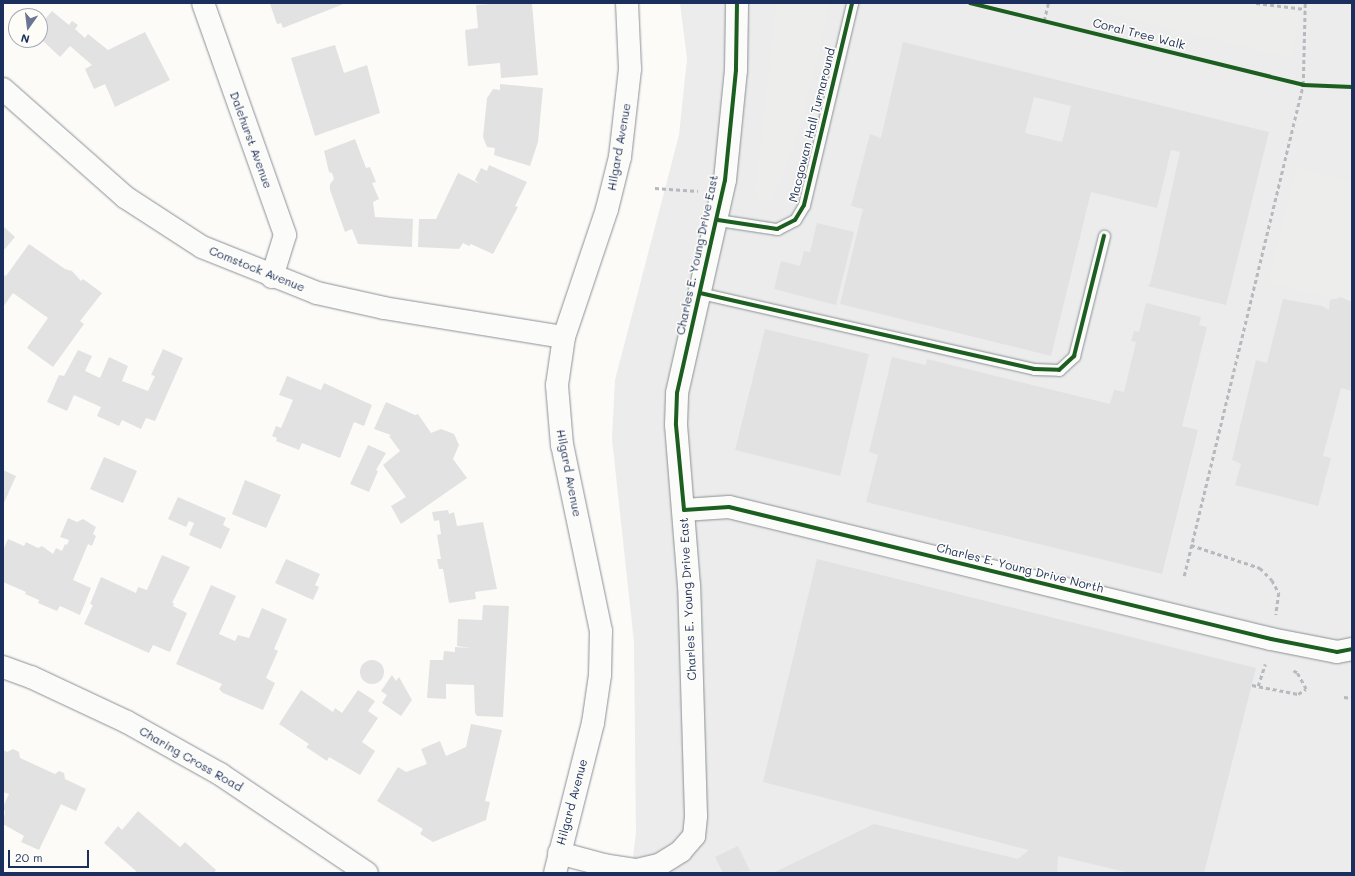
<!DOCTYPE html>
<style>
body{margin:0}
#map{position:relative;width:1355px;height:876px;overflow:hidden;background:#fcfbf8;font-family:Mali,sans-serif}
div>[style]{position:absolute}
.built>*{inset:0;background:#ebeceb}
.green>*{inset:0;background:#ededec}
.building>*{inset:0;background:#e2e2e2}
.round{border-radius:50%}
.path>*{height:2.5px;margin-top:-1.25px;transform-origin:0;background:repeating-linear-gradient(90deg,#b6b9bd 0 4px,transparent 0 7px)}
.roads{filter:drop-shadow(0 0 1px #8c9097) drop-shadow(0 0 1px #8c9097)}
.lane>*{height:11px;margin:-5.5px;padding:0 5.5px;transform-origin:5.5px;border-radius:5.5px;background:#fbfbf9}
.street>*{height:22px;margin:-11px;padding:0 11px;transform-origin:11px;border-radius:11px;background:#fbfbf9}
.secondary>*{height:22px;margin:-11px;padding:0 11px;transform-origin:11px;border-radius:11px;background:#fbfbf9}
.cycleway>*{height:4px;margin:-2px;padding:0 2px;transform-origin:2px;border-radius:2px;background:#1b5e20}
span{translate:-50% -50%;white-space:nowrap;text-align:center;line-height:1.15;-webkit-text-stroke:3.5px #fdfcf7;paint-order:stroke}
.street-label{font-size:12px;color:#1b2f5e}
.frame{position:absolute;inset:0;border:4px solid #1b2f5e;pointer-events:none}
.north{position:absolute;left:8px;top:8px;width:40px;height:40px;box-sizing:border-box;background:#fdfcf7;border:1px solid #a3aaba;border-radius:50%;rotate:194deg;font-size:11px;font-weight:700;line-height:16px;text-align:center;color:#1b2f5e}
.north::after{content:'';display:block;margin:auto;width:14px;height:18px;background:#6a7694;clip-path:polygon(50% 0,100% 100%,50% 72%,0 100%)}
.scale{position:absolute;left:8px;top:850px;width:81px;height:18px;box-sizing:border-box;border:2px solid #1b2f5e;border-top:0;padding-left:5px;font-size:12px;line-height:14px;white-space:nowrap;color:#1b2f5e;-webkit-text-stroke:3px #fdfcf7;paint-order:stroke}
</style>
<div id="map">
<div class="built">
<div style="clip-path:polygon(680px 3px,1352px 3px,1352px 873px,631px 873px,636px 833px,634px 642px,612px 439px,615px 380px,679px 135px,687px 59px)"></div>
</div>
<div class="green">
<div style="clip-path:polygon(776px 3px,828px 3px,824px 32px,792px 154px,771px 200px,765px 201px,755px 197px)"></div>
<div style="clip-path:polygon(1078px 3px,1304px 3px,1291px 58px,1077px 6px)"></div>
<div style="clip-path:polygon(1296px 168px,1352px 182px,1352px 302px,1268px 283px)"></div>
</div>
<div class="building">
<div style="clip-path:polygon(346px 3px,283px 28px,281px 23px,277px 24px,270px 4px)"></div>
<div style="clip-path:polygon(505px 3px,532px 3px,538px 75px,501px 78px,500px 63px,468px 66px,465px 30px,478px 28px,476px 5px)"></div>
<div style="clip-path:polygon(52px 11px,69px 25px,72px 21px,78px 25px,75px 29px,85px 38px,88px 34px,108px 50px,145px 32px,170px 80px,115px 107px,105px 84px,94px 89px,85px 69px,92px 65px,70px 46px,60px 57px,40px 38px,40px 25px)"></div>
<div style="clip-path:polygon(evenodd,903px 42px,1269px 132px,1226px 305px,1147px 286px,1150px 284px,1157px 255px,1180px 152px,1171px 150px,1157px 208px,1091px 192px,1051px 356px,840px 304px,863px 209px,851px 206px,870px 134px,881px 138px,903px 42px,1034px 97px,1071px 106px,1062px 142px,1025px 133px,1034px 97px)"></div>
<div style="clip-path:polygon(335px 45px,344px 73px,367px 65px,380px 113px,315px 136px,291px 58px)"></div>
<div style="clip-path:polygon(500px 84px,543px 88px,538px 142px,530px 166px,494px 155px,495px 148px,487px 147px,483px 137px,487px 98px,493px 89px,500px 90px)"></div>
<div style="clip-path:polygon(355px 139px,366px 168px,370px 167px,376px 182px,372px 183px,379px 199px,373px 202px,375px 217px,413px 219px,412px 247px,358px 244px,352px 229px,345px 232px,330px 190px,330px 184px,334px 179px,332px 173px,329px 172px,324px 151px)"></div>
<div style="clip-path:polygon(489px 165px,527px 182px,515px 206px,518px 207px,493px 254px,471px 244px,469px 246px,463px 243px,459px 249px,418px 247px,419px 219px,436px 219px,458px 173px,480px 184px,475px 180px,481px 168px,487px 171px)"></div>
<div style="clip-path:polygon(817px 223px,854px 232px,836px 305px,774px 289px,781px 261px,800px 266px,804px 251px,810px 252px)"></div>
<div style="clip-path:polygon(3px 226px,15px 237px,3px 251px)"></div>
<div style="clip-path:polygon(29px 244px,65px 269px,72px 271px,81px 281px,83px 279px,102px 293px,80px 321px,84px 324px,53px 367px,27px 348px,48px 318px,13px 293px,3px 307px,3px 274px,6px 276px)"></div>
<div style="clip-path:polygon(1338px 296px,1352px 302px,1352px 391px,1341px 388px,1323px 456px,1331px 458px,1318px 506px,1235px 485px,1241px 464px,1232px 460px,1256px 360px,1267px 363px,1283px 299px,1322px 306px,1329px 310px,1330px 300px,1340px 298px)"></div>
<div style="clip-path:polygon(1146px 303px,1201px 317px,1199px 325px,1207px 327px,1182px 426px,1198px 430px,1162px 574px,866px 502px,878px 455px,869px 452px,892px 357px,926px 365px,927px 359px,1110px 404px,1114px 390px,1124px 392px,1136px 342px,1131px 341px,1134px 331px,1139px 332px)"></div>
<div style="clip-path:polygon(765px 329px,869px 354px,840px 476px,735px 450px)"></div>
<div style="clip-path:polygon(163px 349px,183px 358px,155px 421px,146px 418px,141px 429px,122px 420px,119px 426px,97px 416px,101px 407px,74px 395px,67px 411px,47px 402px,59px 375px,64px 376px,78px 350px,92px 356px,85px 371px,100px 378px,109px 357px,128px 366px,122px 381px,148px 391px,155px 376px,151px 375px)"></div>
<div style="clip-path:polygon(287px 376px,321px 390px,324px 383px,372px 405px,364px 426px,354px 422px,340px 458px,302px 443px,299px 450px,276px 441px,277px 438px,272px 436px,276px 426px,281px 428px,293px 400px,279px 395px)"></div>
<div style="clip-path:polygon(386px 402px,415px 415px,418px 414px,431px 433px,441px 429px,454px 434px,459px 445px,453px 459px,467px 478px,401px 524px,391px 506px,406px 497px,383px 465px,400px 451px,389px 436px,391px 435px,374px 429px)"></div>
<div style="clip-path:polygon(368px 445px,386px 453px,376px 470px,378px 471px,369px 492px,350px 484px)"></div>
<div style="clip-path:polygon(104px 457px,137px 471px,123px 503px,90px 489px)"></div>
<div style="clip-path:polygon(3px 470px,16px 476px,3px 505px)"></div>
<div style="clip-path:polygon(245px 480px,281px 495px,266px 528px,232px 514px)"></div>
<div style="clip-path:polygon(178px 497px,226px 518px,223px 525px,230px 529px,221px 549px,189px 535px,194px 523px,189px 521px,186px 527px,168px 519px)"></div>
<div style="clip-path:polygon(448px 510px,449px 514px,454px 512px,457px 526px,483px 522px,497px 589px,475px 592px,476px 599px,449px 603px,443px 569px,439px 569px,437px 559px,441px 559px,437px 535px,441px 534px,439px 520px,434px 521px,432px 512px)"></div>
<div style="clip-path:polygon(68px 518px,77px 522px,83px 519px,96px 527px,93px 534px,96px 536px,92px 546px,88px 544px,73px 580px,91px 588px,80px 615px,60px 606px,57px 611px,38px 603px,39px 600px,25px 594px,26px 592px,3px 582px,3px 550px,8px 539px,24px 546px,26px 542px,38px 548px,42px 546px,53px 554px,56px 548px,62px 551px,65px 544px,67px 545px,69px 540px,60px 537px)"></div>
<div style="clip-path:polygon(162px 555px,190px 567px,172px 603px,174px 603px,173px 606px,187px 613px,170px 652px,153px 645px,149px 653px,84px 624px,93px 605px,90px 604px,101px 577px,136px 593px,138px 587px,147px 590px)"></div>
<div style="clip-path:polygon(286px 559px,320px 574px,315px 585px,319px 587px,313px 600px,275px 583px)"></div>
<div style="clip-path:polygon(817px 559px,1256px 668px,1204px 873px,1130px 873px,1058px 856px,1057px 873px,773px 873px,874px 824px,1018px 859px,1029px 850px,763px 782px)"></div>
<div style="clip-path:polygon(211px 585px,236px 596px,219px 634px,235px 641px,238px 635px,249px 638px,262px 608px,287px 619px,274px 649px,278px 651px,266px 678px,275px 683px,263px 710px,223px 693px,219px 689px,222px 684px,176px 664px)"></div>
<div style="clip-path:polygon(483px 605px,509px 606px,503px 717px,477px 716px,475px 713px,474px 685px,446px 684px,446px 699px,427px 698px,430px 660px,443px 660px,444px 651px,455px 652px,455px 647px,471px 648px,457px 646px,458px 619px,482px 620px)"></div>
<div class="round" style="left:360px;top:660px;width:24px;height:24px"></div>
<div style="clip-path:polygon(392px 675px,396px 681px,399px 677px,412px 700px,401px 716px,382px 703px,387px 695px,381px 691px)"></div>
<div style="clip-path:polygon(301px 690px,333px 712px,335px 708px,342px 713px,358px 690px,375px 701px,368px 711px,378px 718px,362px 742px,375px 751px,360px 775px,329px 757px,327px 761px,306px 747px,309px 744px,279px 724px)"></div>
<div style="clip-path:polygon(471px 724px,502px 730px,485px 801px,490px 802px,486px 820px,433px 842px,420px 834px,423px 829px,377px 801px,398px 767px,406px 772px,427px 764px,421px 749px,440px 741px,446px 756px,466px 747px)"></div>
<div style="clip-path:polygon(13px 749px,19px 752px,20px 758px,55px 774px,59px 771px,64px 773px,65px 779px,86px 789px,76px 811px,61px 804px,39px 850px,21px 842px,24px 836px,3px 824px,5px 812px,3px 807px,9px 794px,3px 792px,3px 750px,7px 752px)"></div>
<div style="clip-path:polygon(138px 811px,180px 847px,185px 842px,216px 870px,214px 873px,135px 873px,136px 871px,104px 843px,118px 826px,122px 830px)"></div>
<div style="clip-path:polygon(738px 846px,750px 871px,723px 873px,715px 857px)"></div>
</div>
<div class="path">
<div style="left:1256px;top:3px;width:49px;rotate:7deg"></div>
<div style="left:1044px;top:21px;width:18px;rotate:-77deg"></div>
<div style="left:655px;top:188px;width:43px;rotate:4deg"></div>
<div style="left:1191px;top:545px;width:73px;rotate:18.4deg"></div>
<div style="left:1260px;top:568px;width:17px;rotate:45deg"></div>
<div style="left:1272px;top:580px;width:15px;rotate:62deg"></div>
<div style="left:1279px;top:593px;width:22px;rotate:98deg"></div>
<div style="left:1184px;top:576px;width:505px;rotate:-76.38deg"></div>
<div style="left:1303px;top:85px;width:82px;rotate:-88.6deg"></div>
<div style="left:1252px;top:685px;width:47px;rotate:11.1deg"></div>
<div style="left:1298px;top:694px;width:9px;rotate:-32deg"></div>
<div style="left:1306px;top:689px;width:18px;rotate:-119deg"></div>
<div style="left:1297px;top:673px;width:6px;rotate:-149deg"></div>
<div style="left:1258px;top:686px;width:23px;rotate:-72deg"></div>
<div style="left:1344px;top:697px;width:8px;rotate:7deg"></div>
</div>
<div class="roads">
<div class="lane">
<div style="left:718px;top:220px;width:60px;rotate:8.7deg"></div>
<div style="left:777px;top:229px;width:20px;rotate:-27deg"></div>
<div style="left:795px;top:220px;width:17px;rotate:-59deg"></div>
<div style="left:804px;top:205px;width:208px;rotate:-76.6deg"></div>
<div style="left:700px;top:293px;width:343px;rotate:12.8deg"></div>
<div style="left:1034px;top:369px;width:25px;rotate:2deg"></div>
<div style="left:1059px;top:370px;width:21px;rotate:-43deg"></div>
<div style="left:1074px;top:356px;width:124px;rotate:-76deg"></div>
</div>
<div class="street">
<div style="left:203px;top:3px;width:246px;rotate:70.5deg"></div>
<div style="left:285px;top:235px;width:44px;rotate:107.2deg"></div>
<div style="left:3px;top:89px;width:163px;rotate:41.5deg"></div>
<div style="left:125px;top:197px;width:92px;rotate:33deg"></div>
<div style="left:202px;top:247px;width:124px;rotate:21.8deg"></div>
<div style="left:317px;top:293px;width:69px;rotate:12.6deg"></div>
<div style="left:384px;top:308px;width:182px;rotate:9.2deg"></div>
<div style="left:684px;top:510px;width:45px;rotate:-3.8deg"></div>
<div style="left:729px;top:507px;width:558px;rotate:13.69deg"></div>
<div style="left:1271px;top:639px;width:67px;rotate:11.1deg"></div>
<div style="left:1337px;top:652px;width:15px;rotate:-11deg"></div>
<div style="left:3px;top:667px;width:30px;rotate:20deg"></div>
<div style="left:31px;top:677px;width:106px;rotate:25.1deg"></div>
<div style="left:127px;top:722px;width:107px;rotate:29.2deg"></div>
<div style="left:220px;top:774px;width:177px;rotate:34deg"></div>
<div style="left:559px;top:853px;width:47px;rotate:14.9deg"></div>
<div style="left:604px;top:865px;width:33px;rotate:9deg"></div>
<div style="left:637px;top:870px;width:23px;rotate:-13deg"></div>
<div style="left:659px;top:865px;width:26px;rotate:-32deg"></div>
<div style="left:681px;top:851px;width:20px;rotate:-49deg"></div>
<div style="left:694px;top:836px;width:20px;rotate:-84deg"></div>
<div style="left:696px;top:816px;width:230px;rotate:-91.7deg"></div>
<div style="left:689px;top:586px;width:162px;rotate:-94.6deg"></div>
<div style="left:676px;top:425px;width:32px;rotate:-88deg"></div>
<div style="left:677px;top:393px;width:218px;rotate:-77.3deg"></div>
<div style="left:725px;top:180px;width:111px;rotate:-84.3deg"></div>
<div style="left:736px;top:70px;width:67px;rotate:-89.1deg"></div>
</div>
<div class="secondary">
<div style="left:555px;top:873px;width:155px;rotate:-75.8deg"></div>
<div style="left:593px;top:723px;width:49px;rotate:-81.7deg"></div>
<div style="left:600px;top:675px;width:44px;rotate:-88.7deg"></div>
<div style="left:601px;top:631px;width:190px;rotate:-101.8deg"></div>
<div style="left:562px;top:445px;width:60px;rotate:-94.8deg"></div>
<div style="left:557px;top:385px;width:49px;rotate:-81.7deg"></div>
<div style="left:564px;top:337px;width:135px;rotate:-71.4deg"></div>
<div style="left:607px;top:209px;width:54px;rotate:-76deg"></div>
<div style="left:620px;top:157px;width:89px;rotate:-83.5deg"></div>
<div style="left:630px;top:69px;width:66px;rotate:-92.6deg"></div>
</div>
</div>
<div class="cycleway">
<div style="left:737px;top:3px;width:67px;rotate:90.9deg"></div>
<div style="left:736px;top:70px;width:111px;rotate:95.7deg"></div>
<div style="left:725px;top:180px;width:218px;rotate:102.7deg"></div>
<div style="left:677px;top:393px;width:32px;rotate:92deg"></div>
<div style="left:676px;top:425px;width:85px;rotate:84.6deg"></div>
<div style="left:684px;top:510px;width:45px;rotate:-3.8deg"></div>
<div style="left:729px;top:507px;width:558px;rotate:13.69deg"></div>
<div style="left:1271px;top:639px;width:67px;rotate:11.1deg"></div>
<div style="left:1337px;top:652px;width:15px;rotate:-11deg"></div>
<div style="left:970px;top:3px;width:343px;rotate:13.8deg"></div>
<div style="left:1303px;top:85px;width:49px;rotate:2.3deg"></div>
<div style="left:718px;top:220px;width:60px;rotate:8.7deg"></div>
<div style="left:777px;top:229px;width:20px;rotate:-27deg"></div>
<div style="left:795px;top:220px;width:17px;rotate:-59deg"></div>
<div style="left:804px;top:205px;width:208px;rotate:-76.6deg"></div>
<div style="left:700px;top:293px;width:343px;rotate:12.8deg"></div>
<div style="left:1034px;top:369px;width:25px;rotate:2deg"></div>
<div style="left:1059px;top:370px;width:21px;rotate:-43deg"></div>
<div style="left:1074px;top:356px;width:124px;rotate:-76deg"></div>
</div>
<div class="street-label">
<span style="left:1139px;top:34px;rotate:14deg">Coral Tree Walk</span>
<span style="left:812px;top:125px;rotate:-76deg">Macgowan Hall Turnaround</span>
<span style="left:251px;top:140px;rotate:70deg">Dalehurst Avenue</span>
<span style="left:619px;top:147px;rotate:-80deg">Hilgard Avenue</span>
<span style="left:697px;top:255px;rotate:-78deg">Charles E. Young Drive East</span>
<span style="left:257px;top:269px;rotate:22deg">Comstock Avenue</span>
<span style="left:569px;top:473px;rotate:79deg">Hilgard Avenue</span>
<span style="left:1020px;top:568px;rotate:14deg">Charles E. Young Drive North</span>
<span style="left:688px;top:599px;rotate:-93deg">Charles E. Young Drive East</span>
<span style="left:191px;top:759px;rotate:30deg">Charing Cross Road</span>
<span style="left:572px;top:802px;rotate:-75deg">Hilgard Avenue</span>
</div>
<div class="frame"></div>
<div class="north">N</div>
<div class="scale">20 m</div>
</div>
